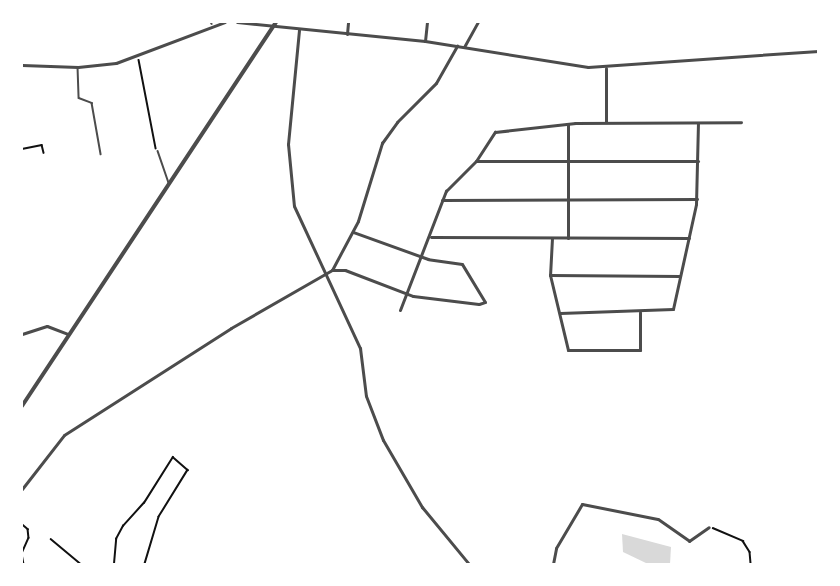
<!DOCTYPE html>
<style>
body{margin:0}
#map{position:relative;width:840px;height:586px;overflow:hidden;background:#fff;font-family:"Zilla Slab",serif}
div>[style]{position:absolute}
.water>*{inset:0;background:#d9d9d9}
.path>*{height:1.5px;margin:-0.75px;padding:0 0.75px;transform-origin:0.75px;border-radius:0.75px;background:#111}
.service>*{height:1.5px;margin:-0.75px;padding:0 0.75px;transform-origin:0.75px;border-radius:0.75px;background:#4c4c4c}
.minor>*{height:3px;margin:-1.5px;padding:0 1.5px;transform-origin:1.5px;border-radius:1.5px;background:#4c4c4c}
.tertiary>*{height:4px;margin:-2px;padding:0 2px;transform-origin:2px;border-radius:2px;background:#4c4c4c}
span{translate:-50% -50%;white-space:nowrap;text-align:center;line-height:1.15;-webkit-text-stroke:3.5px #fff;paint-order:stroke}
.frame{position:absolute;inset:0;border:23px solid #fff;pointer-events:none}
</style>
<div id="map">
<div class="water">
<div style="clip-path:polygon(622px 534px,671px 547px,670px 564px,648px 564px,623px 552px)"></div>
</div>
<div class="path">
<div style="left:139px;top:60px;width:90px;rotate:79.1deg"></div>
<div style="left:22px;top:149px;width:20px;rotate:-11deg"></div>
<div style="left:42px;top:145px;width:8px;rotate:76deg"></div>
<div style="left:22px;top:524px;width:8px;rotate:40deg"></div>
<div style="left:28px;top:529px;width:9px;rotate:84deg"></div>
<div style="left:29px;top:538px;width:17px;rotate:114deg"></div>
<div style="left:22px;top:554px;width:10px;rotate:79deg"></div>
<div style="left:713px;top:528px;width:33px;rotate:23deg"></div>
<div style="left:743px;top:541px;width:13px;rotate:58deg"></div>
<div style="left:750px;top:552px;width:12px;rotate:85deg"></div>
<div style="left:51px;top:539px;width:39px;rotate:40deg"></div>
<div style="left:114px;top:564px;width:25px;rotate:-85deg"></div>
<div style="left:116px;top:539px;width:15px;rotate:-62deg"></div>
<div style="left:123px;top:526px;width:31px;rotate:-48deg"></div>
<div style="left:144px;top:503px;width:54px;rotate:-57.8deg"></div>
<div style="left:173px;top:457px;width:20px;rotate:41deg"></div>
<div style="left:188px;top:470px;width:55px;rotate:121.7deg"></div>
<div style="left:159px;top:517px;width:49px;rotate:106.6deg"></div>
</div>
<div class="service">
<div style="left:211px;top:22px;width:2px;rotate:63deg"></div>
<div style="left:78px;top:67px;width:31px;rotate:88deg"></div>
<div style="left:79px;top:98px;width:14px;rotate:21deg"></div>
<div style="left:92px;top:103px;width:52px;rotate:80deg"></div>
<div style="left:158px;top:151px;width:34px;rotate:71deg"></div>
</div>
<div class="minor">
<div style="left:237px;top:22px;width:189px;rotate:5.8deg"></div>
<div style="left:425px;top:41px;width:165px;rotate:9.1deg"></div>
<div style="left:588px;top:67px;width:231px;rotate:-4deg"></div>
<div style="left:299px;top:30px;width:115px;rotate:95.5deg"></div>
<div style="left:288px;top:144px;width:62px;rotate:84.5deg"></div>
<div style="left:294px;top:206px;width:157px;rotate:65.1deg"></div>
<div style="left:360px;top:348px;width:48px;rotate:82.9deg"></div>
<div style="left:366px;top:396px;width:47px;rotate:68.9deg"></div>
<div style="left:383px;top:440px;width:78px;rotate:59.8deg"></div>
<div style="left:422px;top:507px;width:74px;rotate:50.5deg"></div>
<div style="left:347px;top:34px;width:12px;rotate:-85deg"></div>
<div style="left:425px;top:41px;width:19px;rotate:-84deg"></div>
<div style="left:464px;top:47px;width:29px;rotate:-61deg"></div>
<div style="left:22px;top:65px;width:56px;rotate:2deg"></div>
<div style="left:78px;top:67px;width:38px;rotate:-6deg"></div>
<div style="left:116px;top:63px;width:116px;rotate:-20.6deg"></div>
<div style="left:606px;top:68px;width:54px;rotate:90deg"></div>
<div style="left:476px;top:161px;width:222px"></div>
<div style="left:442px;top:200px;width:255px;rotate:-0.2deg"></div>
<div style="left:431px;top:237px;width:258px;rotate:0.2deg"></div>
<div style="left:552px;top:238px;width:37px;rotate:93deg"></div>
<div style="left:550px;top:275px;width:77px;rotate:76.5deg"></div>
<div style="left:568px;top:350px;width:72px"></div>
<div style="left:640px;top:350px;width:38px;rotate:-90deg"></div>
<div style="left:568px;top:238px;width:114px;rotate:-90deg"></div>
<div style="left:332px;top:270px;width:55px;rotate:-62deg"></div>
<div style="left:358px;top:221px;width:82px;rotate:-72.9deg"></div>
<div style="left:382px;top:143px;width:26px;rotate:-54deg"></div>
<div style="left:397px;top:122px;width:55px;rotate:-45deg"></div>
<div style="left:436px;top:83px;width:43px;rotate:-60.4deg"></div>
<div style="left:550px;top:275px;width:130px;rotate:0.4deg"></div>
<div style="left:400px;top:310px;width:128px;rotate:-68.9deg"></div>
<div style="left:446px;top:191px;width:42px;rotate:-45deg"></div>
<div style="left:476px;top:161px;width:35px;rotate:-57deg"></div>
<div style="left:495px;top:132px;width:81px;rotate:-6.4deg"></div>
<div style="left:575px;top:123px;width:166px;rotate:-0.3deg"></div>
<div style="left:560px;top:313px;width:113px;rotate:-2deg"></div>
<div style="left:673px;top:309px;width:107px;rotate:-77.6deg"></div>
<div style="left:696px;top:204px;width:81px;rotate:-88.6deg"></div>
<div style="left:22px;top:334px;width:26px;rotate:-18deg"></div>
<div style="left:47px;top:326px;width:22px;rotate:21deg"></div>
<div style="left:22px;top:489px;width:68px;rotate:-52.1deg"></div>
<div style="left:64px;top:435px;width:198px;rotate:-32.6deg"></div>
<div style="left:231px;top:328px;width:116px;rotate:-29.9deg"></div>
<div style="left:332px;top:270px;width:13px"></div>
<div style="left:345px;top:270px;width:73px;rotate:20.9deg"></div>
<div style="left:413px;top:296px;width:66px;rotate:6.9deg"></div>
<div style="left:479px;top:304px;width:6px;rotate:-18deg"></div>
<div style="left:485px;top:302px;width:44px;rotate:-121.2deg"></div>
<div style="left:462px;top:264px;width:34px;rotate:-172deg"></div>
<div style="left:428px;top:259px;width:80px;rotate:-160.2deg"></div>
<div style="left:553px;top:564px;width:16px;rotate:-79deg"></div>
<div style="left:556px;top:548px;width:51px;rotate:-59.4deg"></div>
<div style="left:582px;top:504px;width:77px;rotate:11.2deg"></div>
<div style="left:658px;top:519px;width:38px;rotate:35deg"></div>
<div style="left:689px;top:541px;width:24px;rotate:-35deg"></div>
</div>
<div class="tertiary">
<div style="left:22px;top:406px;width:460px;rotate:-56.5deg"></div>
</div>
<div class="frame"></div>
</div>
